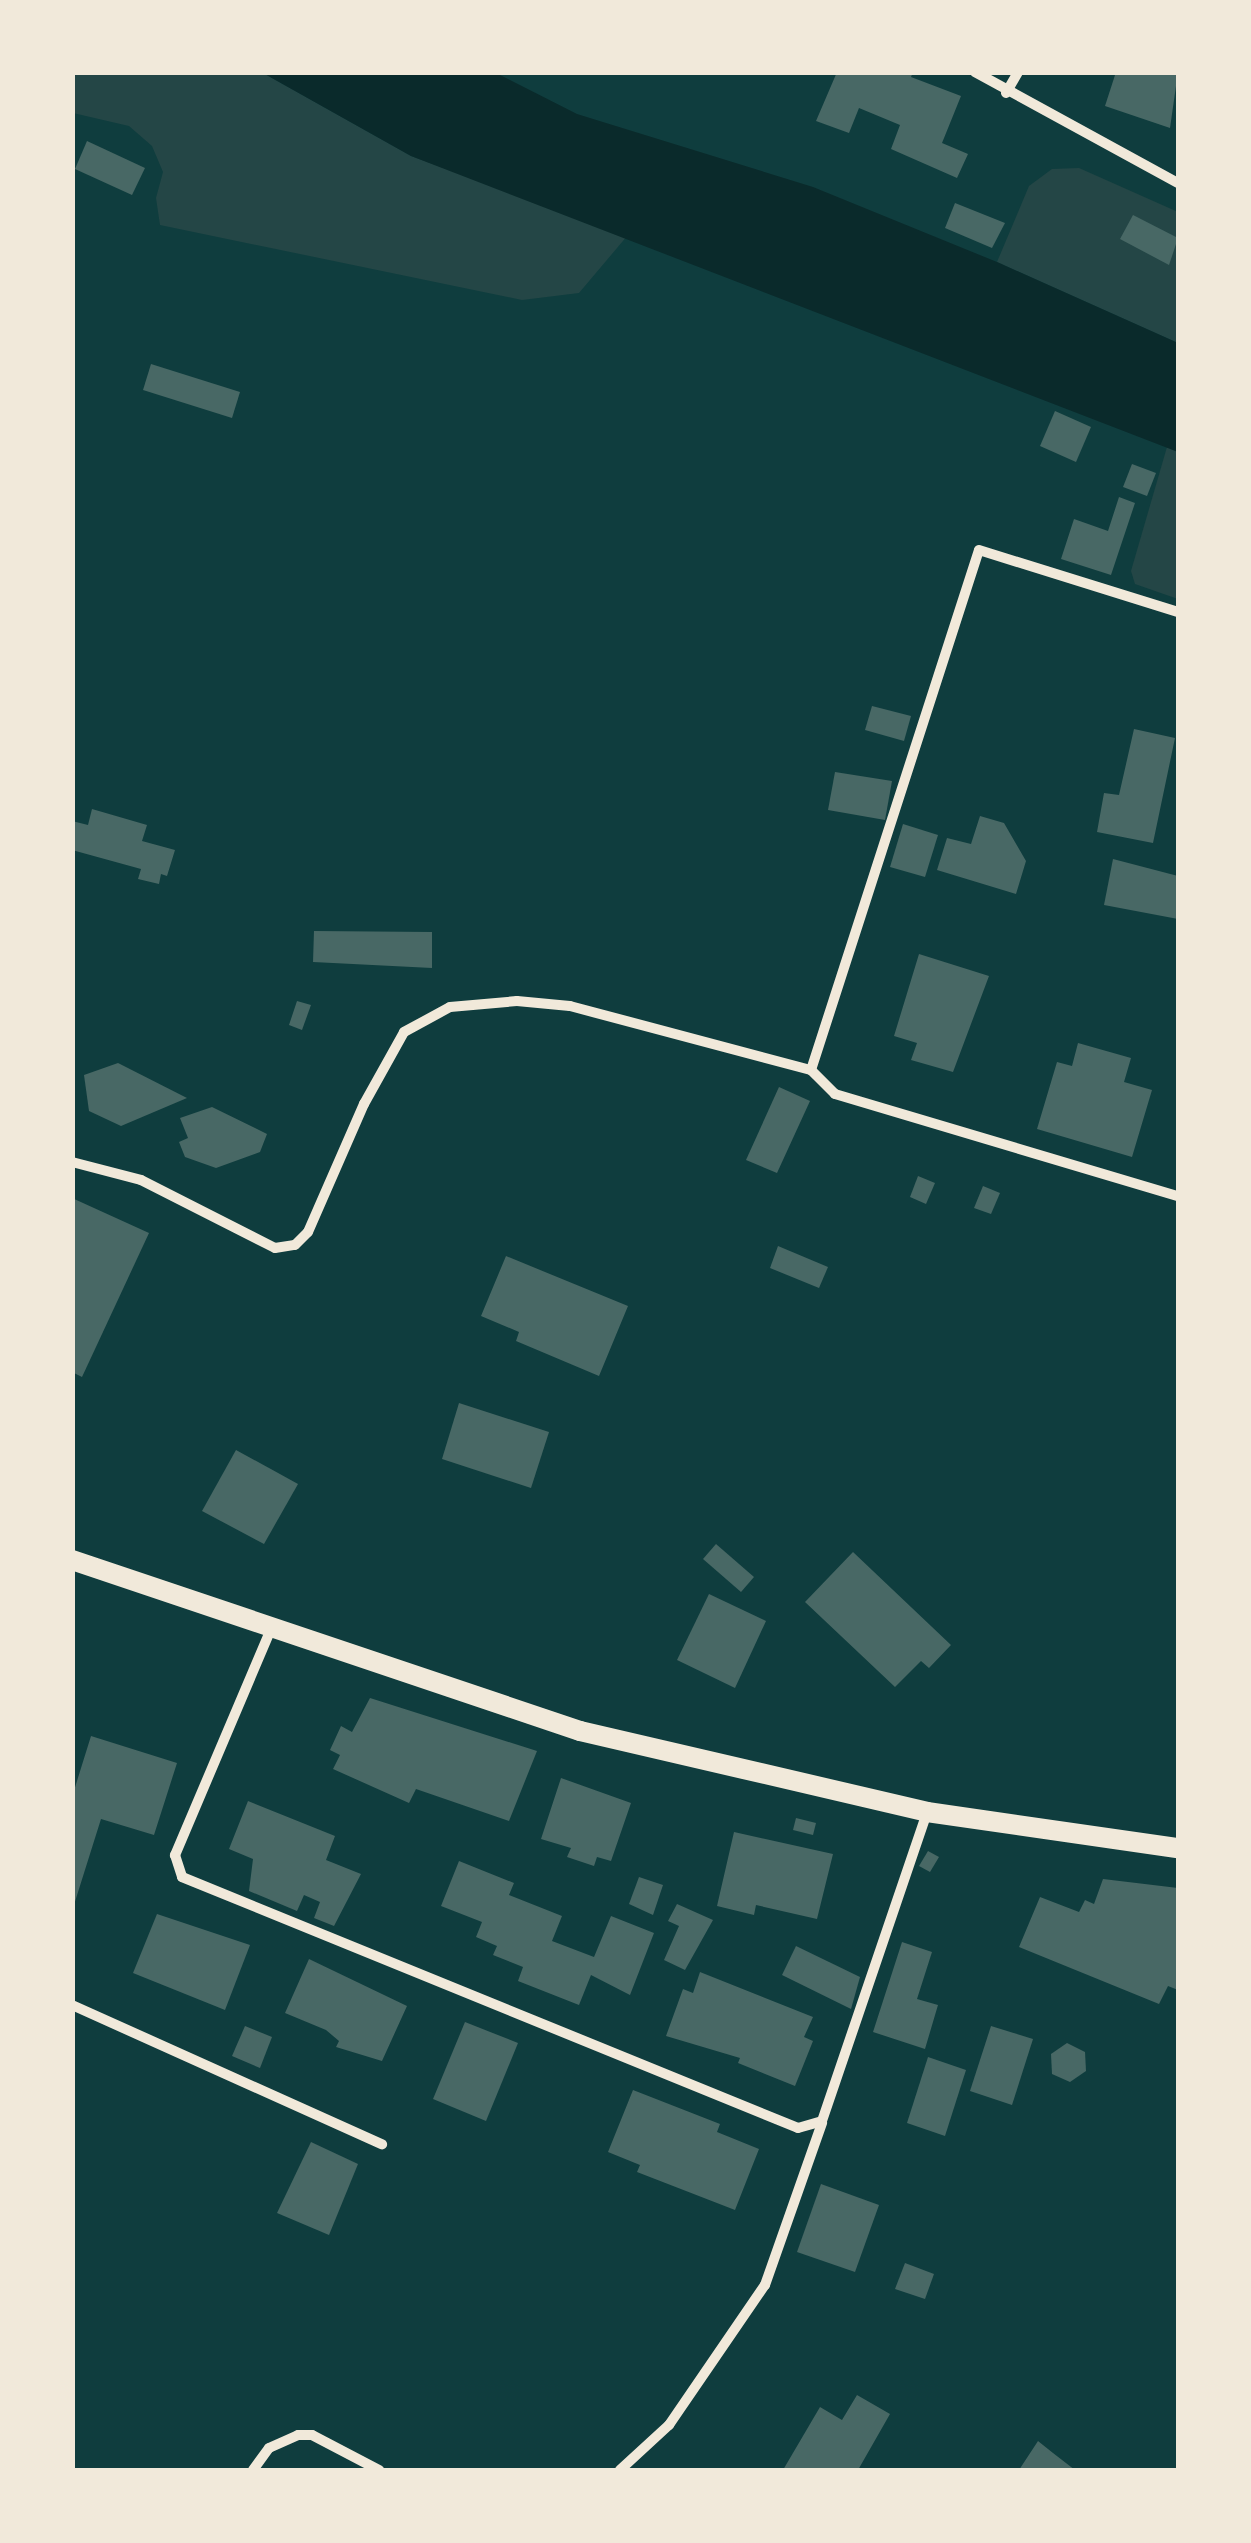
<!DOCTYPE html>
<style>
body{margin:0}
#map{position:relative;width:1251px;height:2543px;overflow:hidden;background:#0f3d3e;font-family:Poppins,sans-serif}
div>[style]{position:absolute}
.green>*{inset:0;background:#244646}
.water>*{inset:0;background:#0a2a2b}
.building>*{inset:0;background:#486865}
.minor>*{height:10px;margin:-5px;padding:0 5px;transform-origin:5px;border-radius:5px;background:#f1e9da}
.secondary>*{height:20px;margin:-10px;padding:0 10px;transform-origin:10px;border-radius:10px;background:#f1e9da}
span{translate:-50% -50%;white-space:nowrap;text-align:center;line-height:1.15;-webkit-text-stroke:8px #f1e9da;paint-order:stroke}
.frame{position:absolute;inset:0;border:75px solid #f1e9da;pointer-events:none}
</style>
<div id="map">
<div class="green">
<div style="clip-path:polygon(73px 73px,263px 73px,411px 156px,628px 235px,579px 293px,522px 300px,160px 225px,156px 198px,163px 172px,152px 146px,129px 126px,73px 113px)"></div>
<div style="clip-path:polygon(1079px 168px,1178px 212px,1178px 343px,997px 262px,1029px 186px,1052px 169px)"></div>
<div style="clip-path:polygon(1167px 447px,1178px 452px,1178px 599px,1135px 584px,1131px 571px)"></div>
</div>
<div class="water">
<div style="clip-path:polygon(263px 73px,496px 73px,577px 114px,813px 187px,997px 262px,1178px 343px,1178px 452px,411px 156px)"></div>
</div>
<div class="building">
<div style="clip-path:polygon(837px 72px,913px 72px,911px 77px,961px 96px,942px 143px,968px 154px,957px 178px,891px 149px,900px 125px,859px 108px,849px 133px,816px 121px)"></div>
<div style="clip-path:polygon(1116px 72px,1178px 72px,1170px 128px,1105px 106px)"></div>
<div style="clip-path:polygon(87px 141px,145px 168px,132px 195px,75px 169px)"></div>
<div style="clip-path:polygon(955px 203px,1005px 223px,992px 248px,945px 228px)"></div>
<div style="clip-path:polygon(1133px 215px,1178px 238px,1169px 265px,1120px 239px)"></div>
<div style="clip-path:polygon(151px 364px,240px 392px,232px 418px,143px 390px)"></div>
<div style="clip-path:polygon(1055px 411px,1091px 427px,1076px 462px,1040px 446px)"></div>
<div style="clip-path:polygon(1132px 464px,1156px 473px,1147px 496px,1123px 487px)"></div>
<div style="clip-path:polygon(1119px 497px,1135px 503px,1111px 575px,1061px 559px,1074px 519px,1108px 531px)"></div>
<div style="clip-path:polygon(872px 706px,911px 716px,904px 741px,865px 730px)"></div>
<div style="clip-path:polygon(1134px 729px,1175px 738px,1153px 843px,1097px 832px,1104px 793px,1119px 795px)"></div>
<div style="clip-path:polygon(835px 772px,892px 781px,885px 820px,828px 810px)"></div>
<div style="clip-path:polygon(92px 809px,147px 825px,142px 841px,175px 850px,167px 876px,161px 874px,159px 884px,138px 879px,141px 869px,72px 850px,72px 821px,88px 825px)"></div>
<div style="clip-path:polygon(980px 816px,1004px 823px,1026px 861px,1016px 894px,937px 870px,947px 838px,971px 844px)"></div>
<div style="clip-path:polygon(903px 824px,938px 835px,925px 877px,890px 867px)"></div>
<div style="clip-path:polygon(1113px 859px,1178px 876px,1178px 919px,1104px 905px)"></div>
<div style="clip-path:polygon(314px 931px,432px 932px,432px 968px,313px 962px)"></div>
<div style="clip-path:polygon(919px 954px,989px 976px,953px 1072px,911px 1060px,917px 1043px,894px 1036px)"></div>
<div style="clip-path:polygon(297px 1001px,311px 1005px,302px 1030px,289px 1025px)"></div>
<div style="clip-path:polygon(1078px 1043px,1131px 1058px,1124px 1082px,1152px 1090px,1132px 1157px,1037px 1129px,1057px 1062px,1072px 1066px)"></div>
<div style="clip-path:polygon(118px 1063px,187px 1098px,121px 1126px,89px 1111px,84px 1075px)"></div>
<div style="clip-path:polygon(779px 1087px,810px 1101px,777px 1173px,746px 1160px)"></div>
<div style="clip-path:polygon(212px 1107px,267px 1134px,260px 1152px,216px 1168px,185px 1157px,179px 1142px,188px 1138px,180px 1118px)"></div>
<div style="clip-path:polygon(918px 1176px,935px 1183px,926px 1204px,910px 1197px)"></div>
<div style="clip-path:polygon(983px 1186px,1000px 1193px,991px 1214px,974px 1208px)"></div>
<div style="clip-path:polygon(72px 1198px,149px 1233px,82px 1377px,72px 1372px)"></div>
<div style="clip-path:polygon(778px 1246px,828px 1267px,819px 1288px,770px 1268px)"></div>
<div style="clip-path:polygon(506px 1256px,628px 1306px,599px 1376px,516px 1341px,519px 1332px,481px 1316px)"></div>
<div style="clip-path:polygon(459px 1403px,549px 1432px,531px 1488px,442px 1459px)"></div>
<div style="clip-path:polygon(236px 1450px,298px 1484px,264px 1544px,202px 1511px)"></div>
<div style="clip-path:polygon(716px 1544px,754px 1577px,741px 1592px,703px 1559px)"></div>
<div style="clip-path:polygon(853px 1552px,951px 1645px,929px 1668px,921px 1661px,895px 1687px,805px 1602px)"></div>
<div style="clip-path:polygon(709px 1594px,766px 1621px,735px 1688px,677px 1660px)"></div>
<div style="clip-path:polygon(370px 1698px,537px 1751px,509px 1821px,416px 1789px,409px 1803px,333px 1769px,340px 1755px,330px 1750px,341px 1726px,352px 1732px)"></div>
<div style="clip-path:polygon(91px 1736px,177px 1763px,154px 1835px,101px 1819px,73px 1908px,72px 1797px)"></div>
<div style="clip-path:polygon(561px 1778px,631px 1803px,611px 1861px,597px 1857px,594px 1866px,567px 1857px,571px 1848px,541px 1839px)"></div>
<div style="clip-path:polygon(248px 1801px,335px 1836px,326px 1860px,361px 1874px,334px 1926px,314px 1918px,320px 1902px,304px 1895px,297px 1911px,249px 1891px,253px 1859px,229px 1849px)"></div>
<div style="clip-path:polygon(796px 1818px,816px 1823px,813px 1835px,793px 1830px)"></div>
<div style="clip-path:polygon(734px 1832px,833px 1854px,817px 1919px,756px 1905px,754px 1915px,717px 1906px)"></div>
<div style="clip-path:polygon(928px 1851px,939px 1857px,930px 1872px,919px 1866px)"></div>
<div style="clip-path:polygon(459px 1861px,514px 1883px,509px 1895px,562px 1916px,552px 1941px,594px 1957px,611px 1916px,654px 1933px,630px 1995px,591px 1975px,579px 2005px,518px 1981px,523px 1967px,493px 1955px,497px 1946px,476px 1937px,482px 1922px,441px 1906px)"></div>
<div style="clip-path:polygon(639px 1877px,663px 1885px,653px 1915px,629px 1904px)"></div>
<div style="clip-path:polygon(1103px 1879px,1178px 1888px,1178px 1990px,1168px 1986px,1159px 2004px,1019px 1947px,1040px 1897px,1079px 1912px,1085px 1900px,1094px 1904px)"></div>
<div style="clip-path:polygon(677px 1904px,713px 1920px,685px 1970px,664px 1960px,679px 1926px,668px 1921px)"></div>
<div style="clip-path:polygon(157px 1914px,250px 1945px,225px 2010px,133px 1973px)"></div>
<div style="clip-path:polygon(902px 1942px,932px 1952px,917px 1999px,938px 2005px,925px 2049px,873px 2032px)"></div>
<div style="clip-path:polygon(796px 1946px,860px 1977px,851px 2009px,782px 1975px)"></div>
<div style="clip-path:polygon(309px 1959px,407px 2006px,382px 2061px,336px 2047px,339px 2041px,326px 2030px,285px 2013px)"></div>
<div style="clip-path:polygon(700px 1972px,813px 2017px,804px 2037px,813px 2041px,795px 2086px,738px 2063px,740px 2058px,666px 2036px,683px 1989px,693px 1993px)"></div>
<div style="clip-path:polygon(465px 2022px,518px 2043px,486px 2121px,433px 2099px)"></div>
<div style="clip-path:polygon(245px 2026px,272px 2037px,260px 2068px,232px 2056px)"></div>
<div style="clip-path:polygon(991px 2026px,1033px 2039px,1012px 2105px,970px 2091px)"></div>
<div style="clip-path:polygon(1067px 2043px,1085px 2052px,1086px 2071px,1070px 2082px,1052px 2074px,1051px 2054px)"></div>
<div style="clip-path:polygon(928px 2057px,966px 2070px,945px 2136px,907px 2123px)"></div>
<div style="clip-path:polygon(633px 2090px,720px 2124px,717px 2132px,759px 2149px,735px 2210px,637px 2172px,640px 2165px,608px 2152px)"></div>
<div style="clip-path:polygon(311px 2142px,358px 2164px,329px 2235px,277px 2213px)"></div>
<div style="clip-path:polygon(821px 2184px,879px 2205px,855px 2272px,797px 2252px)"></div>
<div style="clip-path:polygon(905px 2263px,934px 2274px,925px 2299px,895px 2289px)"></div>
<div style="clip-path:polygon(857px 2395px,890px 2414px,858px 2470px,783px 2470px,820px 2407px,842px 2420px)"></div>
<div style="clip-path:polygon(1038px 2441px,1053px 2453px,1075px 2470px,1019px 2470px)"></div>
</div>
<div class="minor">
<div style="left:975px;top:72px;width:231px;rotate:28.7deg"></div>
<div style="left:1006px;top:93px;width:24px;rotate:-60deg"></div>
<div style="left:811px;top:1070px;width:34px;rotate:45deg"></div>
<div style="left:835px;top:1094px;width:358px;rotate:16.6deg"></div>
<div style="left:72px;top:1162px;width:71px;rotate:14.6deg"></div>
<div style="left:141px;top:1180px;width:150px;rotate:26.9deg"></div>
<div style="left:275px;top:1248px;width:20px;rotate:-9deg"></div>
<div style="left:295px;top:1245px;width:18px;rotate:-45deg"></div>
<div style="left:308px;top:1232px;width:140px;rotate:-66.4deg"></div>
<div style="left:364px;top:1104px;width:82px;rotate:-60.9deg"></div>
<div style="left:404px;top:1032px;width:52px;rotate:-28.5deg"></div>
<div style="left:450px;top:1007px;width:67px;rotate:-5.1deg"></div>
<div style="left:517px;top:1001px;width:53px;rotate:5.4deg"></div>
<div style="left:570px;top:1006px;width:249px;rotate:14.9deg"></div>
<div style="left:811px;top:1070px;width:546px;rotate:-72.1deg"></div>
<div style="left:979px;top:550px;width:208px;rotate:17.3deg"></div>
<div style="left:271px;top:1629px;width:246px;rotate:113deg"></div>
<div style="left:175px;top:1855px;width:23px;rotate:72deg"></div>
<div style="left:182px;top:1877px;width:665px;rotate:22.17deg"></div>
<div style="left:798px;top:2128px;width:25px;rotate:-16deg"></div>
<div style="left:822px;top:2121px;width:326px;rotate:-71.2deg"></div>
<div style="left:72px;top:2005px;width:340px;rotate:24.2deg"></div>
<div style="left:253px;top:2470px;width:27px;rotate:-54deg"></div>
<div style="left:269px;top:2448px;width:32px;rotate:-24deg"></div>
<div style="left:298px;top:2435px;width:14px"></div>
<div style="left:312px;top:2435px;width:76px;rotate:27.6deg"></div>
<div style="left:620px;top:2470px;width:67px;rotate:-42.6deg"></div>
<div style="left:669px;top:2425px;width:170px;rotate:-55.6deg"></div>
<div style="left:765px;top:2285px;width:172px;rotate:-70.6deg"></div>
</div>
<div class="secondary">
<div style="left:72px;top:1560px;width:536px;rotate:18.6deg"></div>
<div style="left:580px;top:1731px;width:356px;rotate:13.1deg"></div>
<div style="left:927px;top:1812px;width:254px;rotate:8.2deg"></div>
</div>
<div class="frame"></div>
</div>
